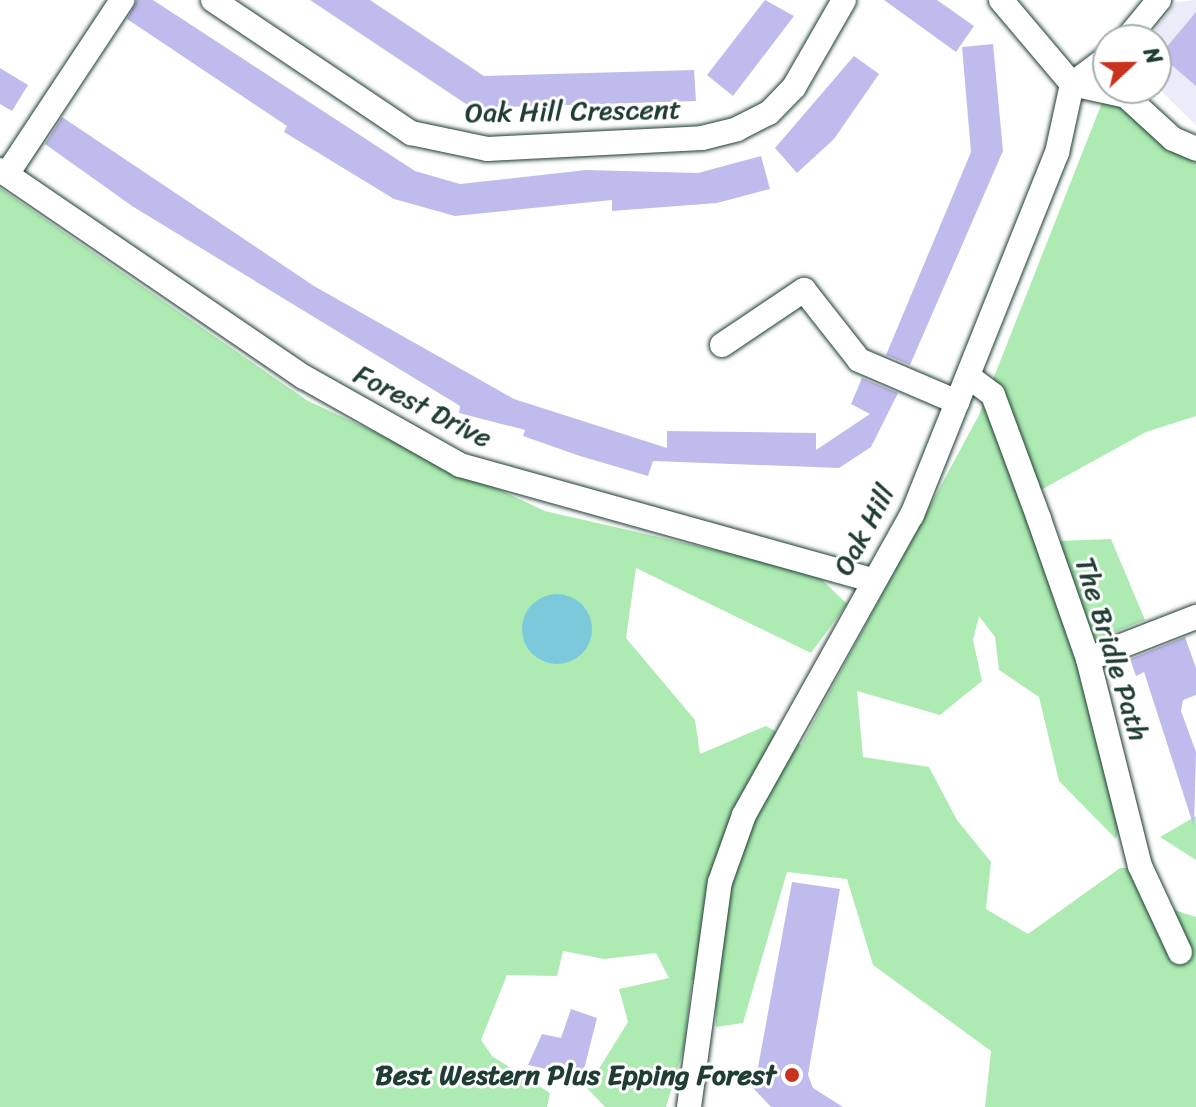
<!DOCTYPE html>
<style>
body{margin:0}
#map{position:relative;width:1196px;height:1107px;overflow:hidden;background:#fff;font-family:Sriracha,sans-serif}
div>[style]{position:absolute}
.built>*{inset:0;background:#ecebfa}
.green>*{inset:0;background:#adebb2}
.water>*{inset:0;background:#7cc9db}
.round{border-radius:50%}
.building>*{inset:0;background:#c0bbed}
.roads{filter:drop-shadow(0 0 2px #1f3d34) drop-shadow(0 0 2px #1f3d34)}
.minor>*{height:24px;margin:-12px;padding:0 12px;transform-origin:12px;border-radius:12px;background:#fff}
.dots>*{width:22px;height:22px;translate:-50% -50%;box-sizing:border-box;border:4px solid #fff;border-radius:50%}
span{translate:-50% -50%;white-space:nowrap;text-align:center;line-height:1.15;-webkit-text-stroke:6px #fff;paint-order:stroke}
.street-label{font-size:28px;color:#1f3d34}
.poi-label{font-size:28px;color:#1f3d34;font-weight:700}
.right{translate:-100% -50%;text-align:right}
.north{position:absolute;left:1092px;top:24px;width:80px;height:80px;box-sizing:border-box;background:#fff;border:2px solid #a5b1ae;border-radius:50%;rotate:68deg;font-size:22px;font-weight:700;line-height:32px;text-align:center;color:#1f3d34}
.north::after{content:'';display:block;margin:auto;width:28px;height:36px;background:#c8321e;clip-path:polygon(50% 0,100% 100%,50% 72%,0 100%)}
</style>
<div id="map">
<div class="built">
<div style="clip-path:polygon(1196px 0,1196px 125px,1159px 89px,1156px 40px,1148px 40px,1176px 2px)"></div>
</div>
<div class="green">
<div style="clip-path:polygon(1105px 95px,1196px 159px,1196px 416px,1146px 432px,1039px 491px,1033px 542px,1111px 539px,1145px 620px,1089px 642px,1129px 798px,1116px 839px,1059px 781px,1039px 697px,999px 670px,995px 637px,979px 616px,973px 640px,982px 681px,940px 715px,857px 691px,863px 757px,929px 767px,957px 820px,991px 862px,986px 909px,1028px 934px,1120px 868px,1135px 868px,1171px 909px,1196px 917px,1196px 1107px,985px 1107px,991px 1051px,873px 965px,847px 879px,787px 872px,743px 1023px,716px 1027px,715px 982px,692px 980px,684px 1048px,666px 1107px,605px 1107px,587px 1088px,628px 1022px,619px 989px,669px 978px,656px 953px,604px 959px,563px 951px,557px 976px,507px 975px,481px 1040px,492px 1056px,550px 1093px,547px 1107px,0 1107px,0 188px,308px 401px,545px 511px,815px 573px,847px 604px,811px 653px,636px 568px,626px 638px,695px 720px,700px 754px,766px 726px,801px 745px,979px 415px)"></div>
<div style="clip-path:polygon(1196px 816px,1196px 860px,1160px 837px)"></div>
</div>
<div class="water">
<div class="round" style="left:522px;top:594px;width:70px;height:70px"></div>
</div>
<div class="building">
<div style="clip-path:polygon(137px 0,153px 0,415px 171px,460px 184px,586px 170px,698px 173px,761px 156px,770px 189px,717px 203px,612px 211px,612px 200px,455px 216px,394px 199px,284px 132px,287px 126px,127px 19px)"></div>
<div style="clip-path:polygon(310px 0,370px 0,484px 76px,694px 70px,696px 101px,472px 108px)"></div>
<div style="clip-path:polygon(765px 0,794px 16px,733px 96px,707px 75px)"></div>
<div style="clip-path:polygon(884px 0,937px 0,974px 26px,956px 52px)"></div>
<div style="clip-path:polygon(1196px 12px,1196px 86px,1160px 55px)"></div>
<div style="clip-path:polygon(993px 44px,1003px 151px,910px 365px,886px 355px,971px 152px,962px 47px)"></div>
<div style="clip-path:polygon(854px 56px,879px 74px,834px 139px,797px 173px,775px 148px)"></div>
<div style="clip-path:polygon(0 68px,28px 85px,12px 111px,0 104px)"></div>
<div style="clip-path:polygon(62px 117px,314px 286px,514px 399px,667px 448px,667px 431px,816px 433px,816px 450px,870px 414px,851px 404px,862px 378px,898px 393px,871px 447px,839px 468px,653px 461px,648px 476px,580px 456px,523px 436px,525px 430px,459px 413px,460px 406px,132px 206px,45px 144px)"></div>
<div style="clip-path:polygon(1185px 637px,1196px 668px,1196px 695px,1183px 700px,1181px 711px,1196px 752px,1194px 827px,1144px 672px,1136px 676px,1130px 659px)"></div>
<div style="clip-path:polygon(792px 882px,840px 889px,808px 1075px,813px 1088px,843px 1107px,771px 1107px,754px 1089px)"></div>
<div style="clip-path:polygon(571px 1009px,597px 1018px,582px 1077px,528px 1065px,542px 1034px,561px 1038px)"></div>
</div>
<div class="roads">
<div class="minor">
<div style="left:213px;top:0;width:239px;rotate:33.9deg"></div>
<div style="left:411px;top:133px;width:78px;rotate:11.9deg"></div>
<div style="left:487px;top:149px;width:215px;rotate:-2.9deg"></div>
<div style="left:702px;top:138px;width:36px;rotate:-14deg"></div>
<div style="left:737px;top:129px;width:36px;rotate:-27deg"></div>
<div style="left:769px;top:113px;width:36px;rotate:-46deg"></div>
<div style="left:794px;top:87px;width:100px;rotate:-60.1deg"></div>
<div style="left:1126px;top:40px;width:52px;rotate:-50.5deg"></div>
<div style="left:1072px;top:84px;width:55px;rotate:12.5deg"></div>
<div style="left:1126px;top:96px;width:64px;rotate:42.5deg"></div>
<div style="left:1173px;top:139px;width:25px;rotate:23deg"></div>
<div style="left:1072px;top:84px;width:45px;rotate:-36.9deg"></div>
<div style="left:0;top:170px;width:368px;rotate:34.3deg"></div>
<div style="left:304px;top:377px;width:179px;rotate:29.4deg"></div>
<div style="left:460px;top:465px;width:428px;rotate:15.6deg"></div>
<div style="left:7px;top:174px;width:209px;rotate:-56.5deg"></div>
<div style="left:722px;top:345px;width:99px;rotate:-33.9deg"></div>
<div style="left:804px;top:290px;width:89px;rotate:51.8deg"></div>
<div style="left:859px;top:360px;width:107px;rotate:23.2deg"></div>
<div style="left:968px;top:376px;width:31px;rotate:37deg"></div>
<div style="left:993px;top:395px;width:132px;rotate:69.6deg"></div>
<div style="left:1039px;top:519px;width:148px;rotate:70.7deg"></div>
<div style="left:1088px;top:659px;width:213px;rotate:75.9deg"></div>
<div style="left:1140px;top:866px;width:95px;rotate:65.1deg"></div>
<div style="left:1088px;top:659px;width:116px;rotate:-21.3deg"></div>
<div style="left:689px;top:1107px;width:227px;rotate:-82.2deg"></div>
<div style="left:720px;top:882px;width:71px;rotate:-70.3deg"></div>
<div style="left:744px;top:815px;width:344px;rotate:-60.8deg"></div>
<div style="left:912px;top:515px;width:390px;rotate:-68.2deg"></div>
<div style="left:1057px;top:153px;width:71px;rotate:-77.7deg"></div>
<div style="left:1072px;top:84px;width:110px;rotate:-130.2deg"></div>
</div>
</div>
<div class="dots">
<div style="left:792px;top:1075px;background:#c8321e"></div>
</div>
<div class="street-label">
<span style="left:573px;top:111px;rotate:-1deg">Oak Hill Crescent</span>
<span style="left:423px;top:406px;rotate:27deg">Forest Drive</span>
<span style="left:864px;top:530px;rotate:-62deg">Oak Hill</span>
<span style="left:1112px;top:649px;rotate:73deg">The Bridle Path</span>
</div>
<div class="poi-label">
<span class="right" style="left:776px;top:1075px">Best Western Plus Epping Forest</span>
</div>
<div class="north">N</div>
</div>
